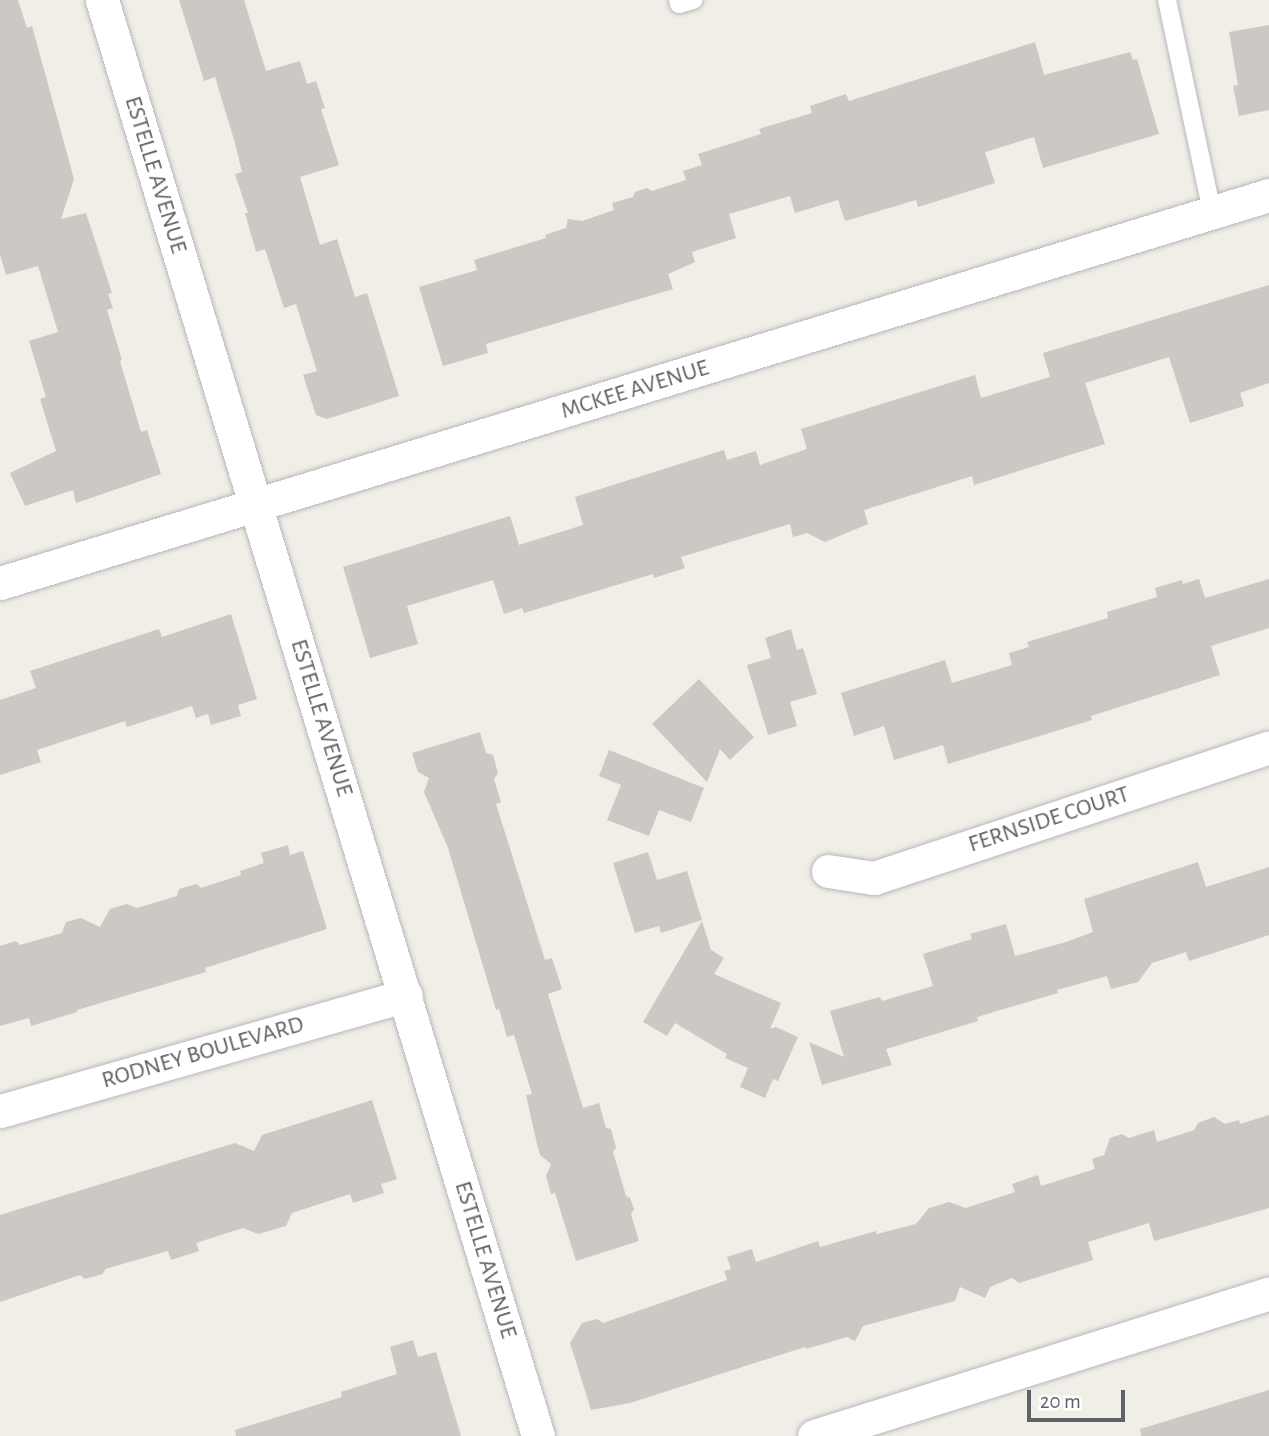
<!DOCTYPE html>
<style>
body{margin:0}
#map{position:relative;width:1269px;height:1436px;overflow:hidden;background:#f0eee6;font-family:"Alegreya Sans",sans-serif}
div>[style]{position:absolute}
.building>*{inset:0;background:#ccc8c3}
.roads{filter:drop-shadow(0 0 2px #b7b8bd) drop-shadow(0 0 2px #b7b8bd)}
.lane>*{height:18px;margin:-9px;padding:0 9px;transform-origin:9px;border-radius:9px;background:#fff}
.street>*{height:33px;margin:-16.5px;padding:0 16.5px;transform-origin:16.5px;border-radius:16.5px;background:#fff}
span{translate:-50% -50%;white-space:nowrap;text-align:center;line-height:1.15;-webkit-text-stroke:5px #fff;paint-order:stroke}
.street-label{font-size:24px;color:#5e6167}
.scale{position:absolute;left:1027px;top:1390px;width:98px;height:32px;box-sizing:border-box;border:4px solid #5e6167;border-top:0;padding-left:9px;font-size:21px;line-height:24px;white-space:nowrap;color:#5e6167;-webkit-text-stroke:5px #fff;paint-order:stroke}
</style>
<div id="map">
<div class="building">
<div style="clip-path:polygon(0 0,18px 0,27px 28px,32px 26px,74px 179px,61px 219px,86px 213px,112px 293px,108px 294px,113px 308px,107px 310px,122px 360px,120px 361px,141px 432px,147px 430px,161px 474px,76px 503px,73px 490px,25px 506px,10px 473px,56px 451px,40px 399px,46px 397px,29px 341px,58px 332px,38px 266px,6px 275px,0 255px)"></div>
<div style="clip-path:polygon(179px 0,244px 0,266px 71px,300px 61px,307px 84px,316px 81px,325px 108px,321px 109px,339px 165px,300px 177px,320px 245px,337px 239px,355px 297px,367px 293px,399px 396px,327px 419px,316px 415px,303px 375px,317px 371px,296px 304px,284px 308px,265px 249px,256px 252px,245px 213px,248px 213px,235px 174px,242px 172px,235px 143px,215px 77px,204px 81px)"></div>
<div style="clip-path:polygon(1269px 25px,1269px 110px,1239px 116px,1233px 86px,1238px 85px,1229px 32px)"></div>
<div style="clip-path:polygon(1035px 42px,1044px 75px,1130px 52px,1133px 60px,1137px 59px,1159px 134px,1043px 168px,1034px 137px,985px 152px,995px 183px,918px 207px,916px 200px,845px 221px,838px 200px,795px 213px,790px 196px,729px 214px,736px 238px,692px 252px,695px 262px,668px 274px,673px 289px,486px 344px,488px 353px,443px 366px,419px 287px,477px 270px,474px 260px,546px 238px,545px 235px,566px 228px,568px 219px,582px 221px,614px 210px,612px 203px,633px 197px,635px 192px,647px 188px,652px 191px,686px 180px,683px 171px,702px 165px,698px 154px,761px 134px,759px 129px,812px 113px,810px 106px,846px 94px,849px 101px)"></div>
<div style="clip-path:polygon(1269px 285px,1269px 383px,1240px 393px,1244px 406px,1190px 423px,1169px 357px,1085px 383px,1105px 444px,974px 485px,972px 476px,864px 510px,868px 524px,825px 542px,807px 533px,793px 537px,790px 524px,681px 557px,685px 568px,654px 578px,653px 574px,524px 613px,522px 608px,504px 614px,493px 580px,407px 606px,418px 644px,370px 658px,343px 567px,510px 516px,519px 545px,583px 525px,575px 497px,724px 450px,727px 460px,756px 451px,760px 465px,807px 449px,801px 429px,975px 375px,981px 398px,1050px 377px,1043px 353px)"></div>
<div style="clip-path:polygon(1199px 579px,1205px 598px,1269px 579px,1269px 628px,1211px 646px,1220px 675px,1091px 716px,1092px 720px,948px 764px,943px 745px,894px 760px,884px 726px,854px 736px,841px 693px,945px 660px,952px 683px,1012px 665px,1009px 653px,1029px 647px,1027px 642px,1108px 618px,1107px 612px,1157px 597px,1155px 588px,1182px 580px,1183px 584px)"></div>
<div style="clip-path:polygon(231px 614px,257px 699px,238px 705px,241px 716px,211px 725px,208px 714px,196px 718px,192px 706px,127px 727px,125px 721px,37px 750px,41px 762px,0 775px,0 700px,36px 688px,30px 671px,159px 629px,162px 637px)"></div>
<div style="clip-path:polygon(791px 629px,797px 650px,803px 648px,817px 694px,790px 702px,797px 726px,768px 735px,747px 665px,771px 658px,765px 638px)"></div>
<div style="clip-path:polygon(699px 679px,754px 737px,730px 760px,720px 749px,707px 782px,652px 724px)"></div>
<div style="clip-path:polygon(480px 732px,486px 753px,493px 755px,498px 773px,494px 779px,501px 802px,496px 804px,545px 960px,552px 958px,562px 989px,548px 994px,583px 1108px,599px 1103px,606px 1128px,611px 1129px,616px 1148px,613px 1152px,626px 1196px,630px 1198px,634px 1209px,631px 1214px,639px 1241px,576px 1261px,555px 1193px,551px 1194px,546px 1176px,551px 1164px,540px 1155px,537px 1144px,526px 1095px,532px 1094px,514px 1035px,507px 1037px,499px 1009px,496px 1010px,448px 848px,424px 792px,429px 778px,418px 772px,412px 753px)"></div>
<div style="clip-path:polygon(609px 750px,704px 788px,691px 822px,659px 810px,649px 836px,607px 820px,621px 785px,599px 776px)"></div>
<div style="clip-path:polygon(288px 845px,290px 855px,303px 851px,327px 929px,205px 968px,206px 972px,77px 1010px,77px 1012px,31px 1026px,29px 1018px,0 1026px,0 946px,16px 941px,20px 945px,62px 933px,66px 922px,81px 918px,100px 927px,110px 909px,127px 904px,137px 908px,177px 896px,179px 889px,197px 884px,201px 888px,241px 875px,240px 871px,264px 863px,261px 853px)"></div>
<div style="clip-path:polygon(648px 852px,657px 880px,687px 871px,702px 920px,661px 933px,659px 926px,635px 933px,613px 863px)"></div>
<div style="clip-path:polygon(1198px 862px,1206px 887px,1269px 867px,1269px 935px,1189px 961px,1186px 952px,1152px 963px,1138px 982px,1111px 989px,1107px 976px,1057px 990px,1058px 993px,977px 1017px,978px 1021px,886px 1049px,892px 1065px,822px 1085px,809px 1042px,844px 1057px,830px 1011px,880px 997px,882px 1001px,933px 986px,923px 954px,972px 939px,970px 934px,1006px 924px,1015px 956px,1066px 942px,1093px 932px,1084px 899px)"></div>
<div style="clip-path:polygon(702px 921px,711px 950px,724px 958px,714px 974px,781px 1003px,770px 1029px,776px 1027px,798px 1037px,778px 1081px,773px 1079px,765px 1098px,740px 1087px,748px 1068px,725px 1058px,727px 1054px,675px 1023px,667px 1036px,643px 1022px)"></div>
<div style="clip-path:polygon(372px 1100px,397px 1179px,381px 1184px,384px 1193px,353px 1203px,350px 1194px,292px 1213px,286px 1226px,258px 1234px,243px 1228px,196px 1243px,199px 1251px,171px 1260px,168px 1251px,105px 1269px,103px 1274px,85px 1279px,80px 1275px,0 1302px,0 1215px,235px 1143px,254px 1151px,262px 1135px)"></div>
<div style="clip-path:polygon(1269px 1115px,1269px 1208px,1154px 1241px,1149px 1223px,1088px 1242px,1093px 1260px,1019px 1283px,1012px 1278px,990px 1287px,985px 1298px,960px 1287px,955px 1301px,863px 1326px,855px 1341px,847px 1337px,806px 1349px,805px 1347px,630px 1403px,591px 1410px,570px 1343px,582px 1323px,597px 1319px,603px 1323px,727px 1280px,724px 1271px,731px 1269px,727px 1257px,752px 1249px,756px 1262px,818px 1241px,820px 1247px,876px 1231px,877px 1234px,916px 1224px,929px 1208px,949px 1202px,966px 1208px,1015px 1192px,1012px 1184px,1038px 1175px,1041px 1186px,1095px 1169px,1092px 1159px,1104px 1155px,1110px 1138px,1122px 1134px,1129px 1138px,1154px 1130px,1157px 1142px,1194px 1130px,1198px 1123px,1214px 1117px,1225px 1124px,1239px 1120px,1240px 1124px)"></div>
<div style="clip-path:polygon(413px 1340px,418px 1357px,436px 1352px,461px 1436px,236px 1436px,235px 1430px,342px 1397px,341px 1392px,397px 1374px,390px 1347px)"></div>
<div style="clip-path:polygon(1269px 1390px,1269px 1436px,1141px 1436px,1140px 1429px)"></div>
</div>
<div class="roads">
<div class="lane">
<div style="left:678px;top:0;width:4px;rotate:76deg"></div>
<div style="left:679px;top:4px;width:15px;rotate:-16deg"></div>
<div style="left:1167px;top:0;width:217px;rotate:78deg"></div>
</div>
<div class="street">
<div style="left:102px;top:0;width:1501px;rotate:73.11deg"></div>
<div style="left:0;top:583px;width:1327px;rotate:-17deg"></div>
<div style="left:828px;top:871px;width:47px;rotate:8.7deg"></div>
<div style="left:874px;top:878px;width:416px;rotate:-18.3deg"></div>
<div style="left:0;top:1111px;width:422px;rotate:-15.9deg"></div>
<div style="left:814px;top:1436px;width:477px;rotate:-17.4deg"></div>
</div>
</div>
<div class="street-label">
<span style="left:155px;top:175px;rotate:73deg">ESTELLE AVENUE</span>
<span style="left:635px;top:390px;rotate:-17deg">MCKEE AVENUE</span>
<span style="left:321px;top:718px;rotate:73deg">ESTELLE AVENUE</span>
<span style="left:1049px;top:820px;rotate:-18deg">FERNSIDE COURT</span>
<span style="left:203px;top:1053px;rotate:-16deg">RODNEY BOULEVARD</span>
<span style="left:485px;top:1260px;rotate:73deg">ESTELLE AVENUE</span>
</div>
<div class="scale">20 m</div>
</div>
